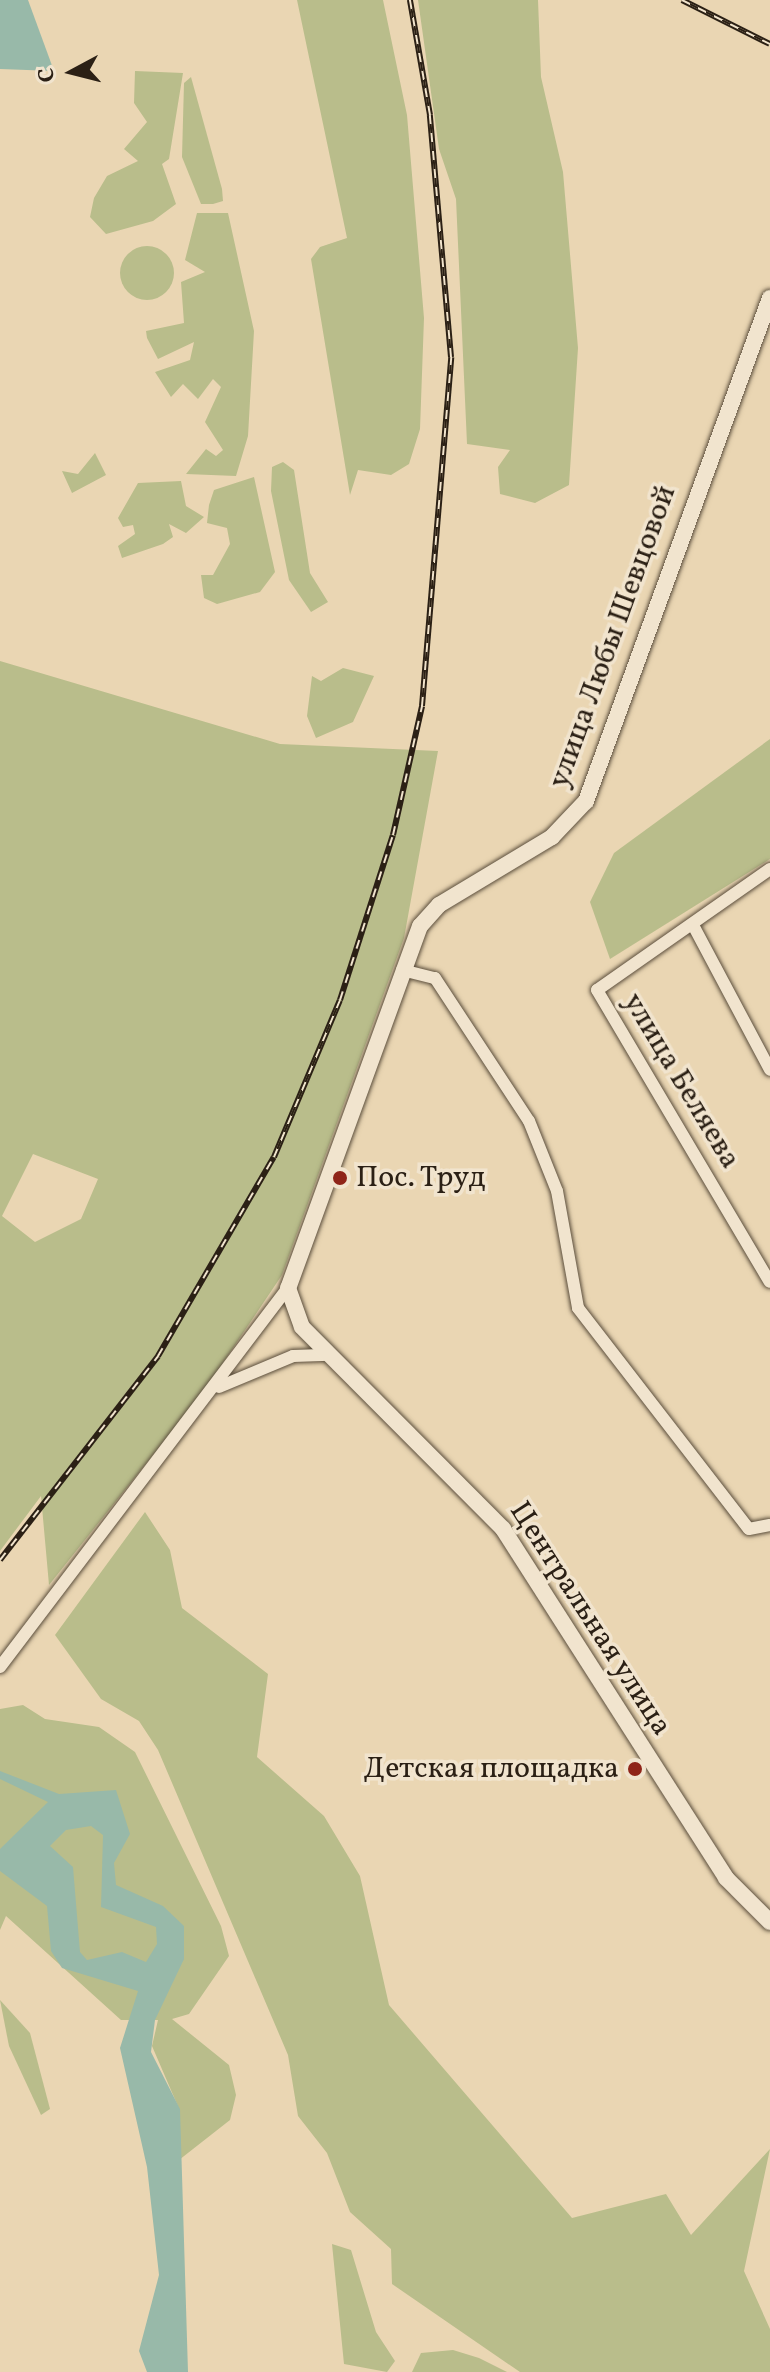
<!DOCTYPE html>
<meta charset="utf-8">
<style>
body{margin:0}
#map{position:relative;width:770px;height:2372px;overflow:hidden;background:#ead6b3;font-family:Vollkorn,serif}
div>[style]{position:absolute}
.green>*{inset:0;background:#b9bd8b}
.round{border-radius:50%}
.water>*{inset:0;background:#98b9a9}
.roads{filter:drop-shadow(0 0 2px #5b4e3c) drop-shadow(0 0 2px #5b4e3c)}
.minor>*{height:12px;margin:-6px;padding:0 6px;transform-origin:6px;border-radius:6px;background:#f1e4ce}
.tertiary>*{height:16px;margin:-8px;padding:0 8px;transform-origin:8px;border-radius:8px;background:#f1e4ce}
.rail>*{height:6px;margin-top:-3px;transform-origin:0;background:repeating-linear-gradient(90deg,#f1e4ce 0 9px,#2b2015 0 18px);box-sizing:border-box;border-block:2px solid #2b2015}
.dots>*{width:22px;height:22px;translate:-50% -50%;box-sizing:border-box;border:4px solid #f1e4ce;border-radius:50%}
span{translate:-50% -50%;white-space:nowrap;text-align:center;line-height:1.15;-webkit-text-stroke:7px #f1e4ce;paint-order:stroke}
.street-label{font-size:30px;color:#2b2015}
.poi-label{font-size:30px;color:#2b2015}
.left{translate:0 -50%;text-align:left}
.right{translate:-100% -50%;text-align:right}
.north{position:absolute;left:32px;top:32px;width:80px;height:80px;-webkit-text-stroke:6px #f1e4ce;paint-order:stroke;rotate:263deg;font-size:22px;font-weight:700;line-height:32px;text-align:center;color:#2b2015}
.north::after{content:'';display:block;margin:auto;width:28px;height:36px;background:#2b2015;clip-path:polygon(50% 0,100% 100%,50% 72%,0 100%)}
</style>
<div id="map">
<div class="green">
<div style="clip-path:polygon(297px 0,383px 0,407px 115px,424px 318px,420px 429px,409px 464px,391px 475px,358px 470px,350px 495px,311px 259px,320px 247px,347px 238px)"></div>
<div style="clip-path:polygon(418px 0,538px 0,541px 77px,563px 172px,578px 348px,569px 485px,535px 503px,500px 494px,498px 467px,510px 450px,467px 444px,456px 199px,439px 149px)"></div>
<div style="clip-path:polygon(135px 71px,183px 73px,169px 159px,162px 164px,176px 204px,153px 221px,106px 234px,90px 217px,94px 198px,107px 176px,138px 161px,124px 149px,147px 122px,134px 103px)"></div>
<div style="clip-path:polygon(191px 77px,222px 189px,223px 201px,213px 204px,201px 204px,182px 157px,184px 83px)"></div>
<div style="clip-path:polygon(197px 213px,228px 213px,254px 331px,248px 436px,236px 476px,186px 474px,206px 449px,216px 456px,223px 450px,205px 422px,221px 387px,213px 379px,198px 399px,183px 384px,171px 397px,155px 372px,190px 360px,194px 342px,158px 359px,147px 338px,146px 331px,184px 323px,181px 282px,205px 272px,185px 260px)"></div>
<div class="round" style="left:120px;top:246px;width:54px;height:54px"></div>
<div style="clip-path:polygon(95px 453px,106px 475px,72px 493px,62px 471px,78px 474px)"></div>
<div style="clip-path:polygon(283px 462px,294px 470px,310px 573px,328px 602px,311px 612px,289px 580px,271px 491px,272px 467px)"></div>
<div style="clip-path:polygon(254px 477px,275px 572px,260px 592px,217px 604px,204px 598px,201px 575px,213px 575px,230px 544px,227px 528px,207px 523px,209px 505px,214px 490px)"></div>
<div style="clip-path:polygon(181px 481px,186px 506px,204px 517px,186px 533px,169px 524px,173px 537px,163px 544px,122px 558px,118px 546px,135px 534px,133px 525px,123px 527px,118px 518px,138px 483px)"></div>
<div style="clip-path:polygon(evenodd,0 661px,280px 744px,438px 751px,404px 938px,282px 1275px,204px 1391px,49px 1585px,41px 1496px,0 1551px,0 661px,33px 1154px,98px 1179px,81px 1219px,35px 1242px,2px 1216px,33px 1154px)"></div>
<div style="clip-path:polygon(343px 668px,374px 676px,353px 722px,316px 738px,307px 716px,312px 676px,321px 681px)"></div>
<div style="clip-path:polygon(770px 739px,770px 859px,610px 959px,590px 902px,614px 853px)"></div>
<div style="clip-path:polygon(145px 1512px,170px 1550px,182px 1608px,268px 1674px,257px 1757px,324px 1816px,360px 1876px,389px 2005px,572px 2218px,666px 2194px,691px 2235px,770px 2149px,744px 2271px,770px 2329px,770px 2372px,520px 2372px,392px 2284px,391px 2249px,350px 2212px,327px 2153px,298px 2116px,288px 2055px,158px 1750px,139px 1721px,101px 1699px,55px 1635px)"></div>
<div style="clip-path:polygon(23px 1705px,45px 1719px,99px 1727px,135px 1752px,221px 1926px,229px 1956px,189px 2014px,172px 2019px,229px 2065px,236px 2095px,230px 2120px,179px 2160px,180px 2111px,152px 2046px,158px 2020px,121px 2020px,6px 1916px,0 1930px,0 1709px)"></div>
<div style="clip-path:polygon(0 2000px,30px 2033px,50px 2109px,41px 2115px,9px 2046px)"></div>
<div style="clip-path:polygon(332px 2244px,351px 2250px,376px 2332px,395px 2361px,387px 2372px,344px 2364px)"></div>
<div style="clip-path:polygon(453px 2350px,479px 2358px,507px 2372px,412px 2372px,421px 2353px)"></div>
</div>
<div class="water">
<div style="clip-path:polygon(0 0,28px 0,54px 71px,0 69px)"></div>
<div style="clip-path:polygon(evenodd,0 1771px,59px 1794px,116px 1790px,130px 1834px,114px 1863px,116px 1885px,163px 1906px,184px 1926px,184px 1959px,155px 2020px,151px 2052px,180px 2109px,188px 2372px,147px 2372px,139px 2351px,159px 2275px,147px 2167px,120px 2048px,138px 1991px,62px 1968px,51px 1951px,47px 1906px,0 1871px,0 1849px,48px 1802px,0 1779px,0 1771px,91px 1826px,103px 1835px,101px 1907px,156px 1927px,157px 1944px,146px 1962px,122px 1952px,87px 1960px,80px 1952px,73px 1867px,50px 1846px,66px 1830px,91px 1826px)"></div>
</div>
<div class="roads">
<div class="minor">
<div style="left:770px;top:869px;width:211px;rotate:145deg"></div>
<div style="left:597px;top:990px;width:339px;rotate:59.4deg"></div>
<div style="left:693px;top:925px;width:164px;rotate:62deg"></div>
<div style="left:402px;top:970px;width:34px;rotate:14deg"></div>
<div style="left:435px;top:978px;width:171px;rotate:56.7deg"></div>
<div style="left:529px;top:1121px;width:75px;rotate:68.2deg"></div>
<div style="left:557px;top:1191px;width:119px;rotate:79.8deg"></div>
<div style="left:578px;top:1308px;width:279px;rotate:52.3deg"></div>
<div style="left:749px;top:1529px;width:21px;rotate:-11deg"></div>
<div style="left:219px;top:1387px;width:80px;rotate:-22.7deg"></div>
<div style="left:293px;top:1356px;width:36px;rotate:-2deg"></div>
<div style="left:0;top:1667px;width:476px;rotate:-52.8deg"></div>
</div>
<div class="tertiary">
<div style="left:770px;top:298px;width:536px;rotate:110.09deg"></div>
<div style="left:586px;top:801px;width:50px;rotate:133.4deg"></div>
<div style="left:552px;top:837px;width:132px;rotate:149deg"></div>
<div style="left:439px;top:905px;width:28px;rotate:132deg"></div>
<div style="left:420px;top:926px;width:385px;rotate:110deg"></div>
<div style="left:288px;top:1288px;width:41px;rotate:70.3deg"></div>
<div style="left:302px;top:1327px;width:285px;rotate:45.1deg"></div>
<div style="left:503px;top:1529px;width:414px;rotate:57.4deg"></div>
<div style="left:726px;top:1878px;width:62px;rotate:45deg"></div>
</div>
</div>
<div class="rail">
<div style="left:682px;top:0;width:98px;rotate:26.6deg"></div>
<div style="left:0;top:1560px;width:258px;rotate:-52.2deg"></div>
<div style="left:158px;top:1356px;width:230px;rotate:-59.8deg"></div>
<div style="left:274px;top:1157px;width:170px;rotate:-67.2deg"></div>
<div style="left:340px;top:1000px;width:173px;rotate:-72.2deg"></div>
<div style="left:393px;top:835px;width:132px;rotate:-77.3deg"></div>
<div style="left:422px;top:706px;width:350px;rotate:-85.2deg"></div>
<div style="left:451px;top:357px;width:243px;rotate:-95deg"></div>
<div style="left:430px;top:115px;width:117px;rotate:-99.9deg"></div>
</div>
<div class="dots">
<div style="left:340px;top:1178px;background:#8f2418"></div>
<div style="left:635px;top:1769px;background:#8f2418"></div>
</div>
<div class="street-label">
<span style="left:613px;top:637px;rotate:-70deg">улица Любы Шевцовой</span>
<span style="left:681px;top:1081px;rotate:59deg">улица Беляева</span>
<span style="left:590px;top:1619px;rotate:57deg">Центральная улица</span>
</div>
<div class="poi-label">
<span class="left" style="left:356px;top:1178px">Пос. Труд</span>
<span class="right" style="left:619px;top:1769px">Детская площадка</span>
</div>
<div class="north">С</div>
</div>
